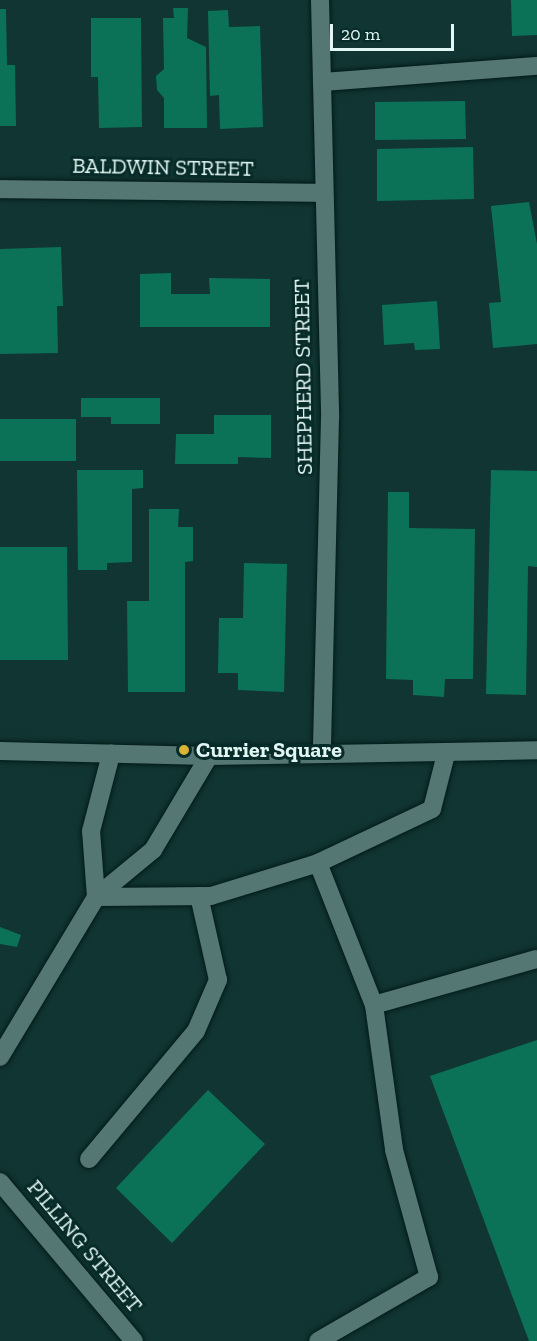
<!DOCTYPE html>
<style>
body{margin:0}
#map{position:relative;width:537px;height:1341px;overflow:hidden;background:#113532;font-family:"Zilla Slab",serif}
div>[style]{position:absolute}
.building>*{inset:0;background:#0c7257}
.roads{filter:drop-shadow(0 0 2px #021b19) drop-shadow(0 0 2px #021b19)}
.minor>*{height:18px;margin:-9px;padding:0 9px;transform-origin:9px;border-radius:9px;background:#547773}
.dots>*{width:16px;height:16px;translate:-50% -50%;box-sizing:border-box;border:3px solid #062b28;border-radius:50%}
span{translate:-50% -50%;white-space:nowrap;text-align:center;line-height:1.15;-webkit-text-stroke:6px #062b28;paint-order:stroke}
.street-label{font-size:22px;color:#e2f6f3}
.poi-label{font-size:22px;color:#e2f6f3;font-weight:700}
.left{translate:0 -50%;text-align:left}
.scale{position:absolute;left:330px;top:24px;width:124px;height:27px;box-sizing:border-box;border:3px solid #e2f6f3;border-top:0;padding-left:8px;font-size:18px;line-height:21px;white-space:nowrap;color:#e2f6f3;-webkit-text-stroke:4px #062b28;paint-order:stroke}
</style>
<div id="map">
<div class="building">
<div style="clip-path:polygon(511px 0,537px 0,537px 35px,512px 36px)"></div>
<div style="clip-path:polygon(173px 8px,188px 8px,187px 38px,206px 47px,207px 128px,164px 128px,164px 98px,157px 90px,156px 76px,164px 69px,163px 18px,174px 18px)"></div>
<div style="clip-path:polygon(0 9px,6px 9px,7px 65px,15px 65px,16px 126px,0 126px)"></div>
<div style="clip-path:polygon(228px 10px,229px 27px,260px 26px,263px 127px,220px 129px,219px 95px,210px 96px,208px 11px)"></div>
<div style="clip-path:polygon(91px 18px,141px 18px,142px 127px,99px 128px,98px 77px,91px 77px)"></div>
<div style="clip-path:polygon(465px 101px,466px 139px,375px 140px,375px 102px)"></div>
<div style="clip-path:polygon(473px 147px,474px 199px,377px 201px,377px 149px)"></div>
<div style="clip-path:polygon(529px 202px,537px 244px,537px 344px,493px 348px,489px 303px,501px 302px,491px 206px)"></div>
<div style="clip-path:polygon(61px 247px,63px 306px,57px 306px,58px 353px,0 354px,0 249px)"></div>
<div style="clip-path:polygon(171px 273px,171px 294px,210px 294px,209px 278px,270px 279px,270px 327px,140px 327px,140px 274px)"></div>
<div style="clip-path:polygon(437px 301px,440px 349px,415px 350px,414px 343px,384px 345px,382px 305px)"></div>
<div style="clip-path:polygon(81px 398px,160px 398px,160px 424px,111px 424px,111px 417px,81px 417px)"></div>
<div style="clip-path:polygon(214px 415px,271px 415px,271px 458px,238px 457px,238px 464px,175px 464px,176px 434px,214px 434px)"></div>
<div style="clip-path:polygon(0 419px,76px 419px,76px 461px,0 461px)"></div>
<div style="clip-path:polygon(77px 470px,143px 470px,143px 488px,132px 489px,132px 562px,107px 563px,107px 570px,78px 570px)"></div>
<div style="clip-path:polygon(491px 470px,537px 471px,537px 567px,528px 566px,526px 695px,486px 694px)"></div>
<div style="clip-path:polygon(388px 492px,409px 492px,409px 528px,475px 529px,473px 679px,445px 679px,444px 697px,413px 695px,413px 680px,386px 679px)"></div>
<div style="clip-path:polygon(149px 509px,179px 509px,178px 527px,193px 527px,193px 561px,185px 562px,185px 692px,128px 692px,127px 601px,149px 601px)"></div>
<div style="clip-path:polygon(0 547px,67px 547px,68px 660px,0 660px)"></div>
<div style="clip-path:polygon(244px 563px,287px 564px,284px 692px,238px 690px,238px 673px,218px 673px,219px 618px,243px 618px)"></div>
<div style="clip-path:polygon(0 927px,21px 935px,17px 947px,0 944px)"></div>
<div style="clip-path:polygon(537px 1040px,537px 1341px,529px 1341px,430px 1076px)"></div>
<div style="clip-path:polygon(208px 1090px,265px 1144px,172px 1243px,116px 1188px)"></div>
</div>
<div class="roads">
<div class="minor">
<div style="left:320px;top:0;width:418px;rotate:88.6deg"></div>
<div style="left:330px;top:418px;width:335px;rotate:91.4deg"></div>
<div style="left:322px;top:82px;width:216px;rotate:-4.3deg"></div>
<div style="left:0;top:189px;width:324px;rotate:0.7deg"></div>
<div style="left:0;top:751px;width:209px;rotate:1.4deg"></div>
<div style="left:209px;top:756px;width:328px;rotate:-1deg"></div>
<div style="left:318px;top:863px;width:153px;rotate:68.5deg"></div>
<div style="left:374px;top:1005px;width:146px;rotate:82.1deg"></div>
<div style="left:394px;top:1150px;width:132px;rotate:74.6deg"></div>
<div style="left:429px;top:1277px;width:128px;rotate:150deg"></div>
<div style="left:96px;top:897px;width:115px;rotate:-0.5deg"></div>
<div style="left:211px;top:896px;width:112px;rotate:-17.1deg"></div>
<div style="left:318px;top:863px;width:126px;rotate:-25.3deg"></div>
<div style="left:432px;top:809px;width:57px;rotate:-75.7deg"></div>
<div style="left:96px;top:897px;width:66px;rotate:-94.3deg"></div>
<div style="left:91px;top:831px;width:80px;rotate:-75.4deg"></div>
<div style="left:374px;top:1005px;width:169px;rotate:-15.8deg"></div>
<div style="left:0;top:1057px;width:187px;rotate:-59deg"></div>
<div style="left:96px;top:897px;width:74px;rotate:-39.5deg"></div>
<div style="left:153px;top:850px;width:109px;rotate:-59.2deg"></div>
<div style="left:89px;top:1159px;width:167px;rotate:-50.1deg"></div>
<div style="left:196px;top:1031px;width:56px;rotate:-66.7deg"></div>
<div style="left:218px;top:980px;width:86px;rotate:-102.7deg"></div>
<div style="left:0;top:1182px;width:208px;rotate:49.9deg"></div>
</div>
</div>
<div class="dots">
<div style="left:184px;top:750px;background:#d9b334"></div>
</div>
<div class="street-label">
<span style="left:163px;top:167px;rotate:1deg">BALDWIN STREET</span>
<span style="left:303px;top:377px;rotate:-91deg">SHEPHERD STREET</span>
<span style="left:85px;top:1246px;rotate:50deg">PILLING STREET</span>
</div>
<div class="poi-label">
<span class="left" style="left:196px;top:750px">Currier Square</span>
</div>
<div class="scale">20 m</div>
</div>
